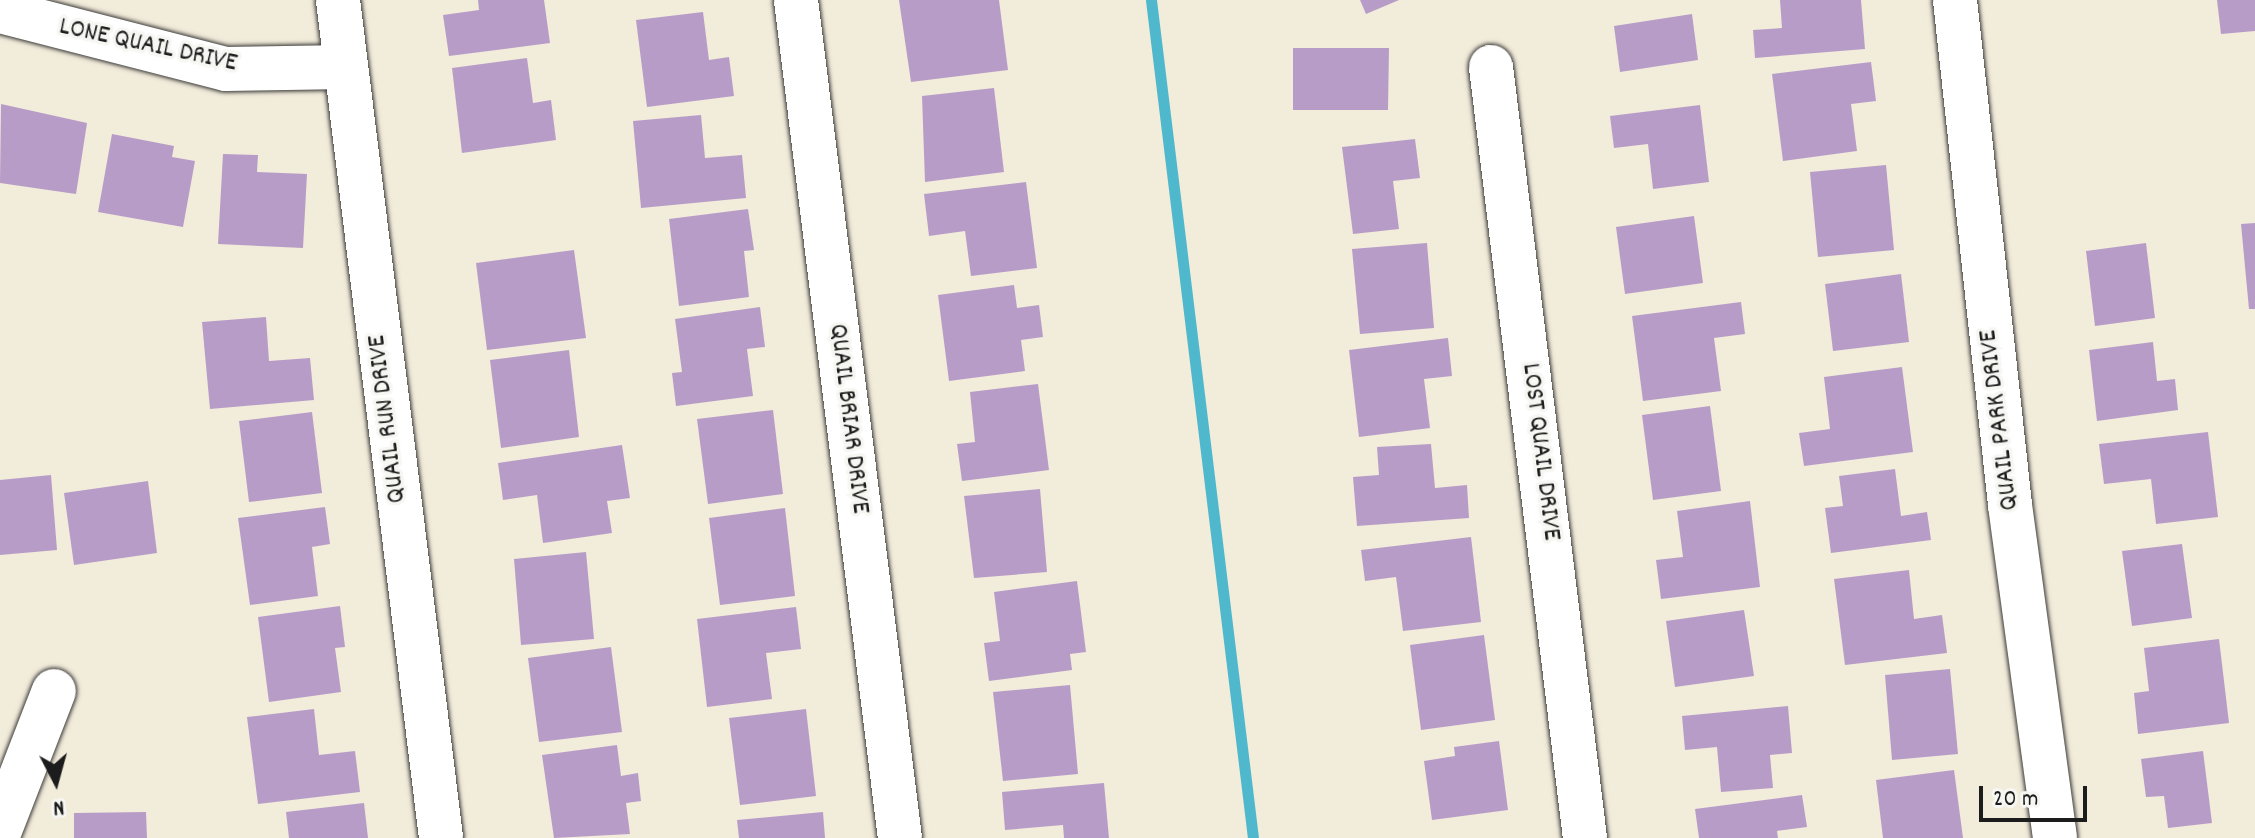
<!DOCTYPE html>
<style>
body{margin:0}
#map{position:relative;width:2255px;height:838px;overflow:hidden;background:#f2ecdb;font-family:Dekko,sans-serif}
div>[style]{position:absolute}
.stream>*{height:11px;margin:-5.5px;padding:0 5.5px;transform-origin:5.5px;border-radius:5.5px;background:#4fb8cc}
.building>*{inset:0;background:#b89cc8}
.roads{filter:drop-shadow(0 0 2px #3c3b39) drop-shadow(0 0 2px #3c3b39)}
.minor>*{height:44px;margin:-22px;padding:0 22px;transform-origin:22px;border-radius:22px;background:#fff}
span{translate:-50% -50%;white-space:nowrap;text-align:center;line-height:1.15;-webkit-text-stroke:7px #f6f6f2;paint-order:stroke}
.street-label{font-size:26px;color:#1c1c1c}
.north{position:absolute;left:16px;top:742px;width:80px;height:80px;-webkit-text-stroke:6px #f6f6f2;paint-order:stroke;rotate:174deg;font-size:22px;font-weight:700;line-height:32px;text-align:center;color:#1c1c1c}
.north::after{content:'';display:block;margin:auto;width:28px;height:36px;background:#1c1c1c;clip-path:polygon(50% 0,100% 100%,50% 72%,0 100%)}
.scale{position:absolute;left:1979px;top:786px;width:108px;height:36px;box-sizing:border-box;border:4px solid #1c1c1c;border-top:0;padding-left:10px;font-size:24px;line-height:28px;white-space:nowrap;color:#1c1c1c;-webkit-text-stroke:6px #f6f6f2;paint-order:stroke}
</style>
<div id="map">
<div class="stream">
<div style="left:1151px;top:0;width:844px;rotate:83.06deg"></div>
</div>
<div class="building">
<div style="clip-path:polygon(478px 0,544px 0,550px 43px,449px 56px,443px 15px,479px 10px)"></div>
<div style="clip-path:polygon(899px 0,999px 0,1008px 70px,911px 82px)"></div>
<div style="clip-path:polygon(1360px 0,1399px 0,1366px 14px)"></div>
<div style="clip-path:polygon(1780px 0,1861px 0,1865px 49px,1755px 58px,1753px 30px,1782px 28px)"></div>
<div style="clip-path:polygon(2217px 0,2255px 0,2255px 31px,2221px 34px)"></div>
<div style="clip-path:polygon(703px 12px,709px 60px,729px 57px,734px 96px,647px 107px,636px 20px)"></div>
<div style="clip-path:polygon(1692px 14px,1698px 60px,1620px 72px,1614px 26px)"></div>
<div style="clip-path:polygon(1293px 48px,1389px 48px,1388px 110px,1293px 110px)"></div>
<div style="clip-path:polygon(527px 58px,533px 103px,551px 100px,556px 140px,462px 153px,452px 68px)"></div>
<div style="clip-path:polygon(1871px 62px,1876px 101px,1851px 104px,1857px 151px,1783px 161px,1772px 74px)"></div>
<div style="clip-path:polygon(994px 88px,1004px 172px,925px 182px,922px 96px)"></div>
<div style="clip-path:polygon(1px 104px,87px 123px,76px 194px,0 183px)"></div>
<div style="clip-path:polygon(1700px 105px,1709px 182px,1653px 189px,1648px 144px,1614px 148px,1610px 116px)"></div>
<div style="clip-path:polygon(701px 115px,705px 158px,742px 155px,746px 198px,641px 208px,633px 121px)"></div>
<div style="clip-path:polygon(112px 134px,174px 146px,172px 157px,195px 161px,183px 227px,98px 212px)"></div>
<div style="clip-path:polygon(1415px 139px,1420px 178px,1393px 181px,1399px 229px,1353px 234px,1342px 147px)"></div>
<div style="clip-path:polygon(223px 154px,258px 155px,257px 172px,307px 174px,303px 248px,218px 244px)"></div>
<div style="clip-path:polygon(1886px 165px,1894px 250px,1818px 257px,1810px 172px)"></div>
<div style="clip-path:polygon(1026px 182px,1037px 268px,971px 276px,965px 231px,929px 236px,924px 194px)"></div>
<div style="clip-path:polygon(748px 209px,754px 250px,744px 251px,749px 297px,679px 306px,669px 219px)"></div>
<div style="clip-path:polygon(1694px 216px,1703px 283px,1625px 294px,1616px 227px)"></div>
<div style="clip-path:polygon(2255px 223px,2255px 309px,2249px 309px,2241px 224px)"></div>
<div style="clip-path:polygon(1427px 243px,1434px 328px,1360px 334px,1352px 249px)"></div>
<div style="clip-path:polygon(2146px 243px,2155px 318px,2095px 326px,2086px 251px)"></div>
<div style="clip-path:polygon(574px 250px,586px 338px,487px 350px,476px 263px)"></div>
<div style="clip-path:polygon(1901px 274px,1909px 342px,1833px 351px,1825px 284px)"></div>
<div style="clip-path:polygon(1014px 285px,1017px 308px,1039px 305px,1043px 337px,1021px 340px,1025px 371px,949px 381px,938px 295px)"></div>
<div style="clip-path:polygon(1741px 302px,1745px 334px,1714px 338px,1721px 391px,1643px 401px,1632px 316px)"></div>
<div style="clip-path:polygon(760px 307px,765px 347px,747px 349px,753px 396px,676px 406px,672px 373px,682px 372px,675px 319px)"></div>
<div style="clip-path:polygon(266px 317px,269px 361px,310px 358px,314px 400px,210px 409px,202px 322px)"></div>
<div style="clip-path:polygon(1448px 338px,1452px 376px,1424px 379px,1430px 428px,1359px 437px,1349px 350px)"></div>
<div style="clip-path:polygon(2153px 342px,2157px 381px,2175px 379px,2178px 410px,2097px 421px,2089px 350px)"></div>
<div style="clip-path:polygon(569px 350px,579px 437px,501px 448px,490px 360px)"></div>
<div style="clip-path:polygon(1902px 367px,1913px 452px,1804px 466px,1799px 433px,1830px 429px,1824px 377px)"></div>
<div style="clip-path:polygon(1038px 384px,1049px 470px,962px 481px,957px 444px,975px 442px,970px 392px)"></div>
<div style="clip-path:polygon(1710px 406px,1721px 491px,1653px 500px,1642px 415px)"></div>
<div style="clip-path:polygon(773px 410px,783px 494px,708px 504px,697px 419px)"></div>
<div style="clip-path:polygon(312px 412px,322px 493px,249px 502px,239px 421px)"></div>
<div style="clip-path:polygon(2208px 432px,2218px 517px,2156px 524px,2151px 479px,2104px 484px,2099px 444px)"></div>
<div style="clip-path:polygon(1431px 444px,1435px 488px,1467px 485px,1469px 518px,1357px 526px,1353px 477px,1379px 475px,1377px 447px)"></div>
<div style="clip-path:polygon(622px 445px,630px 498px,607px 501px,612px 533px,543px 543px,537px 495px,503px 500px,498px 463px)"></div>
<div style="clip-path:polygon(1895px 469px,1901px 516px,1927px 512px,1931px 540px,1831px 553px,1825px 508px,1843px 506px,1839px 476px)"></div>
<div style="clip-path:polygon(51px 475px,57px 550px,0 555px,0 480px)"></div>
<div style="clip-path:polygon(148px 481px,157px 553px,74px 565px,64px 493px)"></div>
<div style="clip-path:polygon(1040px 489px,1047px 572px,974px 578px,964px 496px)"></div>
<div style="clip-path:polygon(1750px 501px,1760px 587px,1661px 599px,1656px 560px,1683px 557px,1677px 511px)"></div>
<div style="clip-path:polygon(325px 507px,330px 544px,312px 547px,318px 596px,250px 605px,238px 518px)"></div>
<div style="clip-path:polygon(785px 508px,795px 596px,720px 605px,709px 518px)"></div>
<div style="clip-path:polygon(1471px 537px,1481px 622px,1403px 631px,1396px 577px,1365px 581px,1361px 550px)"></div>
<div style="clip-path:polygon(2182px 544px,2192px 618px,2132px 626px,2122px 551px)"></div>
<div style="clip-path:polygon(586px 552px,594px 639px,521px 645px,514px 559px)"></div>
<div style="clip-path:polygon(1909px 570px,1914px 619px,1942px 615px,1947px 653px,1845px 665px,1834px 579px)"></div>
<div style="clip-path:polygon(1077px 581px,1086px 652px,1070px 654px,1072px 670px,989px 681px,984px 643px,1000px 641px,994px 592px)"></div>
<div style="clip-path:polygon(340px 606px,345px 647px,335px 648px,341px 692px,269px 702px,258px 617px)"></div>
<div style="clip-path:polygon(796px 607px,801px 649px,766px 653px,772px 699px,707px 707px,697px 619px)"></div>
<div style="clip-path:polygon(1744px 610px,1754px 676px,1675px 687px,1666px 621px)"></div>
<div style="clip-path:polygon(1484px 635px,1495px 720px,1421px 730px,1410px 645px)"></div>
<div style="clip-path:polygon(2219px 639px,2229px 723px,2138px 734px,2134px 693px,2149px 691px,2144px 648px)"></div>
<div style="clip-path:polygon(611px 647px,622px 732px,539px 742px,528px 658px)"></div>
<div style="clip-path:polygon(1950px 669px,1958px 754px,1892px 760px,1885px 675px)"></div>
<div style="clip-path:polygon(1070px 685px,1078px 774px,1003px 781px,993px 692px)"></div>
<div style="clip-path:polygon(1788px 706px,1792px 753px,1770px 755px,1773px 788px,1721px 792px,1717px 747px,1685px 750px,1682px 716px)"></div>
<div style="clip-path:polygon(314px 709px,319px 755px,355px 751px,360px 792px,258px 804px,247px 717px)"></div>
<div style="clip-path:polygon(806px 709px,816px 796px,740px 805px,729px 718px)"></div>
<div style="clip-path:polygon(1499px 741px,1508px 810px,1432px 820px,1424px 761px,1455px 756px,1454px 747px)"></div>
<div style="clip-path:polygon(617px 745px,621px 776px,638px 773px,641px 801px,626px 803px,630px 834px,554px 838px,542px 755px)"></div>
<div style="clip-path:polygon(2203px 751px,2212px 823px,2168px 828px,2164px 796px,2146px 797px,2141px 759px)"></div>
<div style="clip-path:polygon(1954px 770px,1963px 838px,1883px 838px,1876px 780px)"></div>
<div style="clip-path:polygon(1104px 783px,1109px 838px,1064px 838px,1063px 825px,1005px 830px,1002px 792px)"></div>
<div style="clip-path:polygon(1802px 795px,1807px 827px,1777px 831px,1778px 838px,1699px 838px,1695px 809px)"></div>
<div style="clip-path:polygon(364px 803px,368px 838px,289px 838px,286px 812px)"></div>
<div style="clip-path:polygon(146px 812px,147px 838px,74px 838px,74px 813px)"></div>
<div style="clip-path:polygon(823px 812px,825px 838px,739px 838px,737px 820px)"></div>
</div>
<div class="roads">
<div class="minor">
<div style="left:338px;top:0;width:844px;rotate:82.99deg"></div>
<div style="left:796px;top:0;width:844px;rotate:82.93deg"></div>
<div style="left:1955px;top:0;width:508px;rotate:83.78deg"></div>
<div style="left:2010px;top:505px;width:336px;rotate:82.3deg"></div>
<div style="left:0;top:11px;width:233px;rotate:14.4deg"></div>
<div style="left:226px;top:69px;width:120px;rotate:-1deg"></div>
<div style="left:1491px;top:67px;width:777px;rotate:83.05deg"></div>
<div style="left:0;top:830px;width:149px;rotate:-68.8deg"></div>
</div>
</div>
<div class="street-label">
<span style="left:148px;top:46px;rotate:12deg">LONE QUAIL DRIVE</span>
<span style="left:388px;top:419px;rotate:-97deg">QUAIL RUN DRIVE</span>
<span style="left:848px;top:419px;rotate:83deg">QUAIL BRIAR DRIVE</span>
<span style="left:2000px;top:420px;rotate:-97deg">QUAIL PARK DRIVE</span>
<span style="left:1540px;top:452px;rotate:83deg">LOST QUAIL DRIVE</span>
</div>
<div class="north">N</div>
<div class="scale">20 m</div>
</div>
